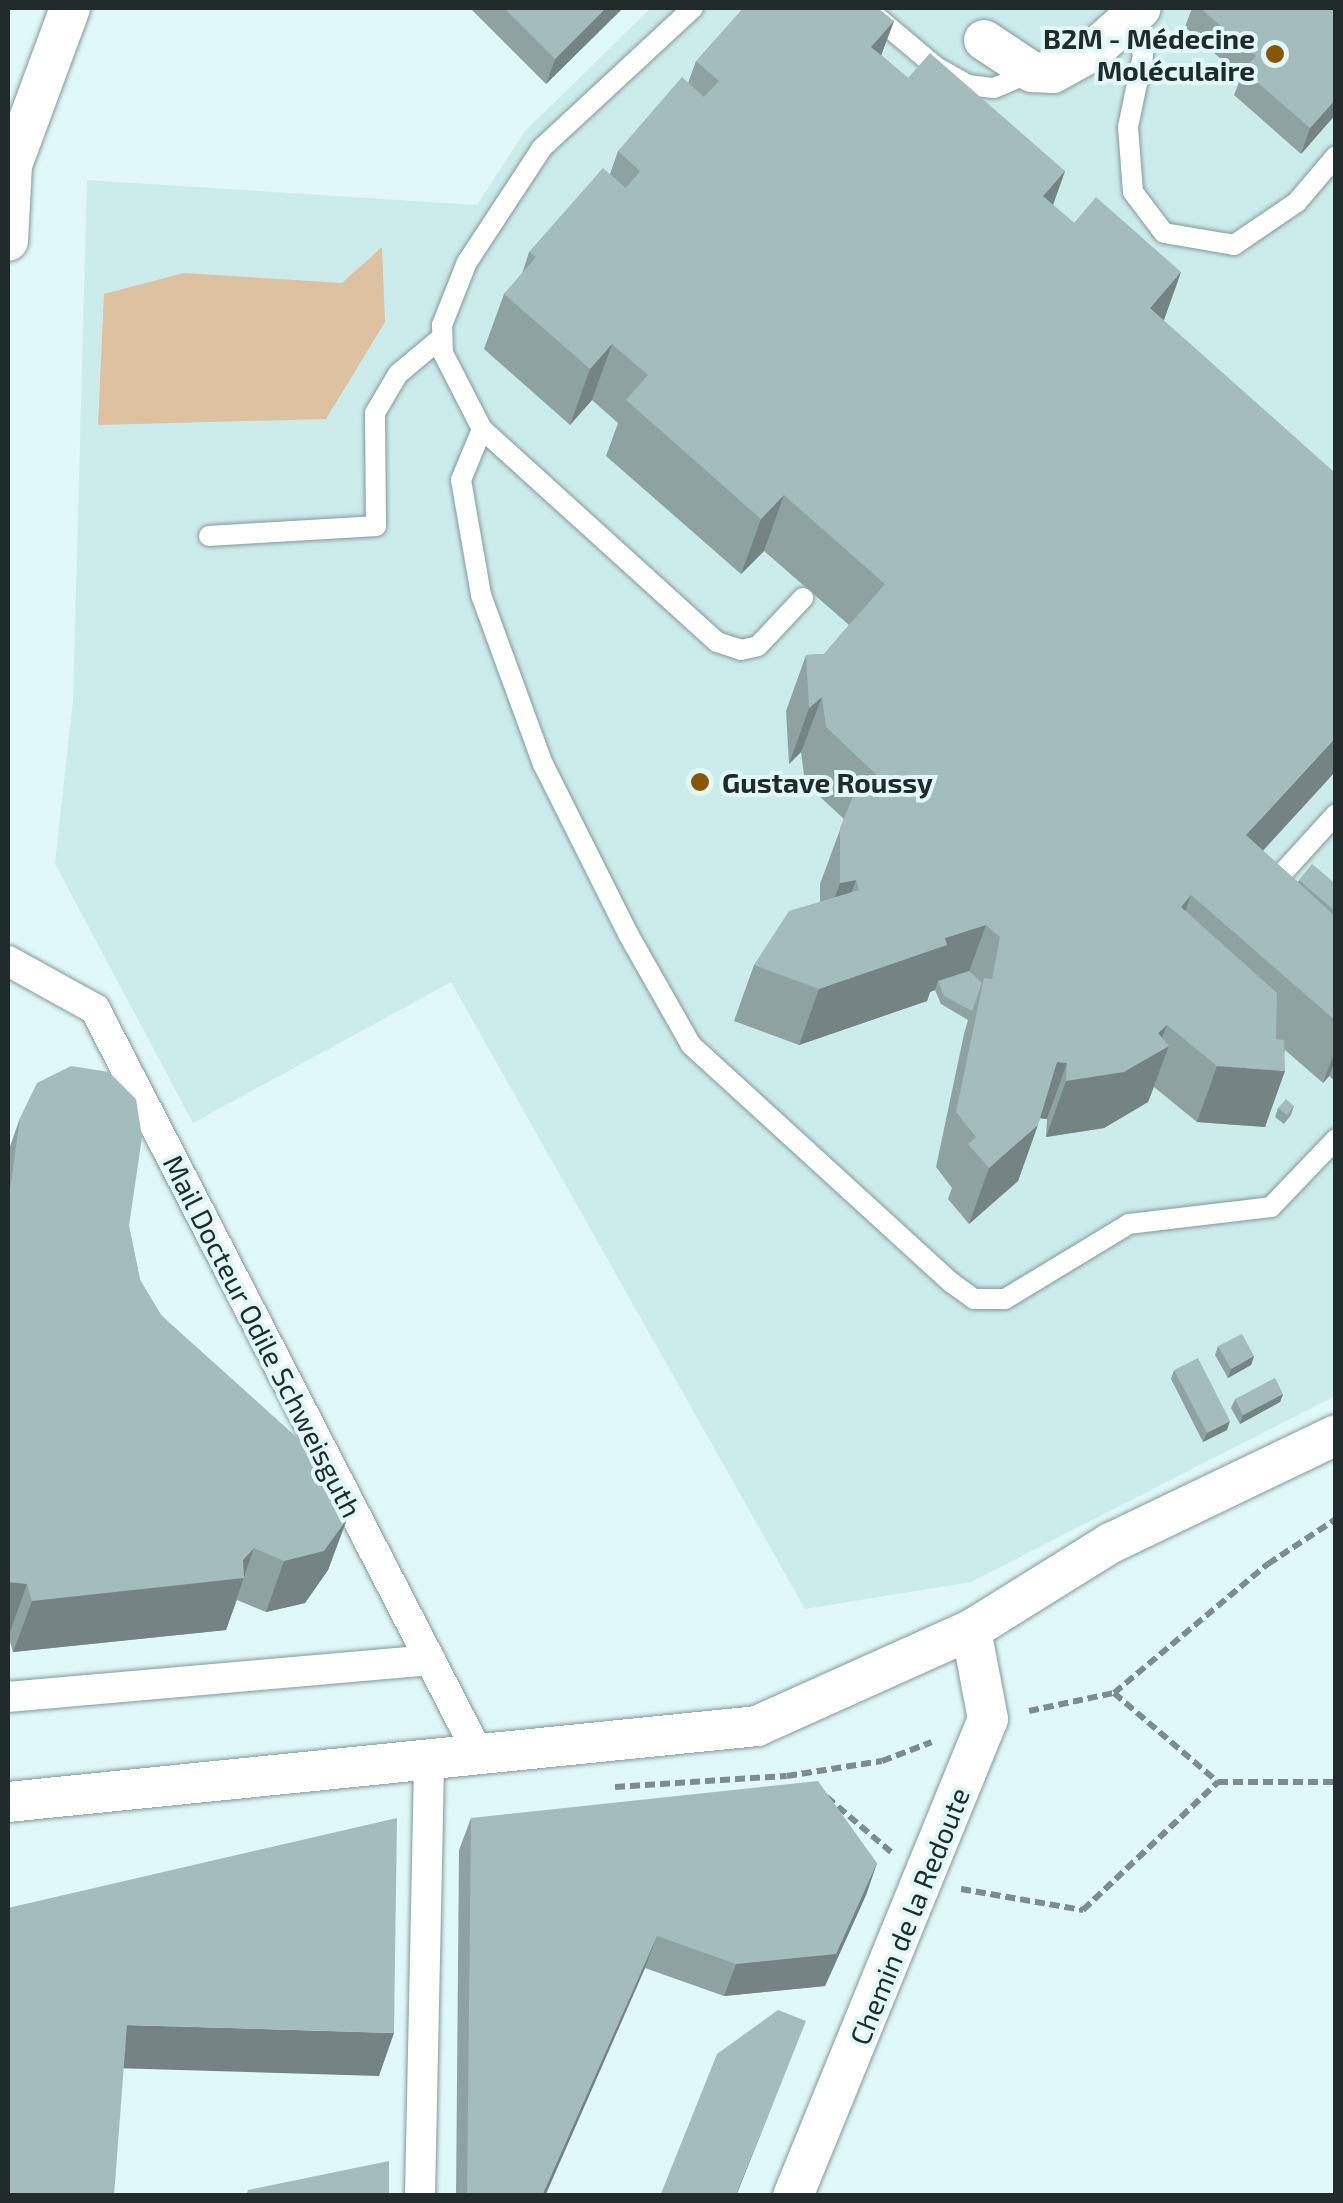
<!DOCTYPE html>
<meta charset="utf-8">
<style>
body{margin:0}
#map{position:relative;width:1343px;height:2203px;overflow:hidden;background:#e0f8f7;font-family:"Exo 2",sans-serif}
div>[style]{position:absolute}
.built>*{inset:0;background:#cceceb}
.green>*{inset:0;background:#ddc1a0}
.path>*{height:6px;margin-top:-3px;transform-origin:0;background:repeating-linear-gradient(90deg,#7d8d8d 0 10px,transparent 0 15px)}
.roads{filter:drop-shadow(0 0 2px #839999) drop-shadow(0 0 2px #839999)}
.service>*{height:20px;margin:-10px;padding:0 10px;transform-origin:10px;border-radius:10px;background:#fff}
.pedestrian>*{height:30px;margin:-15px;padding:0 15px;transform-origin:15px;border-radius:15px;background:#fff}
.minor>*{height:40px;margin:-20px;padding:0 20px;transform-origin:20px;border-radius:20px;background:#fff}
.wall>*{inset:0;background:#8ea2a2}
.shaded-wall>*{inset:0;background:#748484}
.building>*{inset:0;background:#a5bcbc}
.dots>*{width:28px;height:28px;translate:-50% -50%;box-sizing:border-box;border:5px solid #e0f8f7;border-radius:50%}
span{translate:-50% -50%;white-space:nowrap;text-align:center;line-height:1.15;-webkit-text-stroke:8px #e0f8f7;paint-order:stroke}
.poi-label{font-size:28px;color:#222b2b;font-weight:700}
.right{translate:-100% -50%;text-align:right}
.left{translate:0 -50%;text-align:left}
.street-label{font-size:28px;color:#222b2b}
.frame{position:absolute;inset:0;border:10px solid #222b2b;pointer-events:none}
</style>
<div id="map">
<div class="built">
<div style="clip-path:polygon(651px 8px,1335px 8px,1335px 1396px,971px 1582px,805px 1609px,451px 982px,193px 1123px,55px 864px,73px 700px,87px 180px,477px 205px,525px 131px)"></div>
</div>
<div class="green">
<div style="clip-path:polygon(382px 247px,385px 322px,326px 419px,98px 425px,104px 294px,184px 273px,342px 283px)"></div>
</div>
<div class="path">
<div style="left:1114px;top:1693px;width:137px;rotate:40.6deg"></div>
<div style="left:1029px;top:1711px;width:87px;rotate:-12deg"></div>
<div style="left:1114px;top:1693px;width:201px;rotate:-40deg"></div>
<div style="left:1268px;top:1564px;width:82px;rotate:-33.5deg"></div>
<div style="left:615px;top:1787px;width:172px;rotate:-3.7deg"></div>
<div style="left:787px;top:1776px;width:96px;rotate:-9deg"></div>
<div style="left:882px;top:1761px;width:53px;rotate:-20.8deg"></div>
<div style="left:815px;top:1787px;width:100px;rotate:40.5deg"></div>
<div style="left:961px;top:1889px;width:124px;rotate:9.8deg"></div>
<div style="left:1083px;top:1910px;width:186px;rotate:-43.5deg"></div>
<div style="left:1218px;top:1782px;width:118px"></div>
</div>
<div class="roads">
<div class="service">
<div style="left:693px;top:8px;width:206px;rotate:137.2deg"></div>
<div style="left:542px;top:148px;width:136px;rotate:123.3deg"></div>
<div style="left:467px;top:262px;width:68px;rotate:111.6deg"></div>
<div style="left:442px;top:325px;width:28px;rotate:88deg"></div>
<div style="left:443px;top:353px;width:85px;rotate:62.8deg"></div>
<div style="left:482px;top:429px;width:317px;rotate:42.2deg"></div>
<div style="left:717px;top:642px;width:25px;rotate:18deg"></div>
<div style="left:741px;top:650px;width:17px;rotate:-13deg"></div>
<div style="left:758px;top:646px;width:66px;rotate:-46.8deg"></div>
<div style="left:866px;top:8px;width:92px;rotate:40.1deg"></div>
<div style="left:936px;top:67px;width:37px;rotate:29deg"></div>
<div style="left:968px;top:85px;width:26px;rotate:7deg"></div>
<div style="left:994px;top:88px;width:41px;rotate:-22.8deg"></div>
<div style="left:1134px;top:16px;width:40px;rotate:77deg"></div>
<div style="left:1143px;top:55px;width:74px;rotate:101.8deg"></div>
<div style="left:1128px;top:127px;width:65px;rotate:85.6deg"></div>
<div style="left:1133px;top:192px;width:51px;rotate:52.9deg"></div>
<div style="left:1164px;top:233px;width:71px;rotate:9.7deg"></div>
<div style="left:1234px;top:245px;width:76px;rotate:-34.3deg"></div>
<div style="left:1297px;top:202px;width:60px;rotate:-49.7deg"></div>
<div style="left:482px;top:429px;width:55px;rotate:112.4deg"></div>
<div style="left:461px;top:480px;width:117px;rotate:80.1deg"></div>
<div style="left:481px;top:595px;width:180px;rotate:69.9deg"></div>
<div style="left:543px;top:764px;width:190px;rotate:63.4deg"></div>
<div style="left:628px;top:934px;width:128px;rotate:60.4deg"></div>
<div style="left:691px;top:1045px;width:353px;rotate:42.4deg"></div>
<div style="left:952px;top:1283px;width:27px;rotate:36deg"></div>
<div style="left:974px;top:1299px;width:31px"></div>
<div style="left:1005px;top:1299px;width:145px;rotate:-31.2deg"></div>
<div style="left:1129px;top:1224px;width:143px;rotate:-6.8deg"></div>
<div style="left:1271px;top:1207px;width:94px;rotate:-46.3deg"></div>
<div style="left:209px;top:536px;width:167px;rotate:-3.4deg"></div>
<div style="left:376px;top:526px;width:113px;rotate:-90.5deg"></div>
<div style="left:375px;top:413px;width:45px;rotate:-59.5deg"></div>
<div style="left:398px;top:374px;width:56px;rotate:-39.9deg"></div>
<div style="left:1266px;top:891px;width:104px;rotate:-47.7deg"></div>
</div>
<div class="pedestrian">
<div style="left:8px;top:961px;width:99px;rotate:28.9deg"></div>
<div style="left:95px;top:1009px;width:835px;rotate:62.76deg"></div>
<div style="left:8px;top:1697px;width:424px;rotate:-5deg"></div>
<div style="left:420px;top:2196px;width:441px;rotate:-88.8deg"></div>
</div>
<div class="minor">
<div style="left:984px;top:40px;width:58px;rotate:33.7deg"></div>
<div style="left:1032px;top:72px;width:21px;rotate:3deg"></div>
<div style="left:1053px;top:73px;width:46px;rotate:-28.8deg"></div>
<div style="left:1093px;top:51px;width:64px;rotate:-41.9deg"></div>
<div style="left:8px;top:241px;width:76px;rotate:-87deg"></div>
<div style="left:12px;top:165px;width:167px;rotate:-69.7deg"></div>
<div style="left:8px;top:1802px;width:753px;rotate:-5.79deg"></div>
<div style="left:757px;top:1726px;width:235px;rotate:-24.2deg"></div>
<div style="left:971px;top:1630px;width:165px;rotate:-31.9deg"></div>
<div style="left:1111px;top:1543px;width:250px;rotate:-25.6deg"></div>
<div style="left:793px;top:2196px;width:515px;rotate:-67.77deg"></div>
<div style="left:988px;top:1719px;width:91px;rotate:-100.8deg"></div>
</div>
</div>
<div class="wall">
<div style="clip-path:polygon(470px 8px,623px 8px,546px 84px)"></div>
<div style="clip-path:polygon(1192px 8px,1336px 8px,1336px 114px,1301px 154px,1234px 95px,1241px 77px,1185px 27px)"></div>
<div style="clip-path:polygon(894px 21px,881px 55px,908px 78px,1065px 171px,1053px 205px,1074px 223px,1181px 272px,1164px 320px,1263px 851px,1298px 882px,1299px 880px,1336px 884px,1336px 1082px,1329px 1076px,1323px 1083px,1285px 1050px,1265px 1127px,1197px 1122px,1154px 1087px,1148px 1102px,1104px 1128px,1046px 1137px,1047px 1119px,1040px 1118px,1018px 1181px,969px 1224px,948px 1199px,952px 1188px,936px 1167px,964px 1034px,968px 1020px,941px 1004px,935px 990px,930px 992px,927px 1001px,799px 1045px,734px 1021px,754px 965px,820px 902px,820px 884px,844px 819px,805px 783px,801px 752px,789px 764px,786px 711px,806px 655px,824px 654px,849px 625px,764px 551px,741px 574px,606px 456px,618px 423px,592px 400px,570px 425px,484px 349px,504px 294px,522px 274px,529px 252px,610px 174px,618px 151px,688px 83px,696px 61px)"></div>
<div style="clip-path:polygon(1294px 1106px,1291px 1115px,1284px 1124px,1275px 1117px,1278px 1108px)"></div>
<div style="clip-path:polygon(20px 1118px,129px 1226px,140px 1280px,161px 1315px,347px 1519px,328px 1570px,305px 1603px,266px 1612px,237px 1600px,226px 1630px,13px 1652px,8px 1635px,8px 1152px)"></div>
<div style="clip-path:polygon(1218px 1346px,1254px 1356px,1251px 1365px,1228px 1378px,1215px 1355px)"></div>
<div style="clip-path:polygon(1174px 1370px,1227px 1430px,1203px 1442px,1171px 1379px)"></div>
<div style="clip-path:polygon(1283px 1394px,1280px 1402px,1240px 1424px,1231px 1408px,1235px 1399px)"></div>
<div style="clip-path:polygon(471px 1818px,877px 1863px,866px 1895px,825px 1986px,724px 1996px,645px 1968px,545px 2196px,456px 2196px,459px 1850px)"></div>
</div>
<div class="shaded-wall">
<div style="clip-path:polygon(606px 8px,623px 8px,546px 84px,555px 59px)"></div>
<div style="clip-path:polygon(894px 21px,873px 77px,871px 47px)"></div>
<div style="clip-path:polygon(1336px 99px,1336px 114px,1301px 154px,1310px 128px)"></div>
<div style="clip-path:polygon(1065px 171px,1045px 227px,1043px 196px)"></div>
<div style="clip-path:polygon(1181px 272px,1161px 328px,1150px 308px)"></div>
<div style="clip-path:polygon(612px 344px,592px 400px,570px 425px,590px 369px)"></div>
<div style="clip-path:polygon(784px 495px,764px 551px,741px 574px,761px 519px)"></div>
<div style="clip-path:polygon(822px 697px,801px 752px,789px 764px,809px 708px)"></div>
<div style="clip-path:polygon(1336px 737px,1336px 771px,1226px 891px,1246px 835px)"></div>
<div style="clip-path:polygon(856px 880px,836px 936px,820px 939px,840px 883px)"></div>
<div style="clip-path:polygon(1191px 895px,1171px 951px,1181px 907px)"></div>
<div style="clip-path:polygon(986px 925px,966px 980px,938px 981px,935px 990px,930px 992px,927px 1001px,799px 1045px,819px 989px,945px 938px)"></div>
<div style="clip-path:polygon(1167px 1025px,1156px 1053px,1169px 1046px,1148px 1102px,1104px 1128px,1046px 1137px,1066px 1081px,1158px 1033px)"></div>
<div style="clip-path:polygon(1336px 1048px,1336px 1058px,1329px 1076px,1323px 1083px)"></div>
<div style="clip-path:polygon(1057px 1062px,1067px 1063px,1047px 1119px,1037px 1118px)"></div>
<div style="clip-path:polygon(1217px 1066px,1285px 1071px,1265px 1127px,1197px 1122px)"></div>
<div style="clip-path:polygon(1038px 1125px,1018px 1181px,969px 1224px,989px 1168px)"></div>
<div style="clip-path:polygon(1254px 1356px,1251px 1365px,1228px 1378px,1231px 1369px)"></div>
<div style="clip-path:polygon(1283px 1394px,1280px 1402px,1240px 1424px,1243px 1415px)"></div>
<div style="clip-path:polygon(1230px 1421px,1227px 1430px,1203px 1442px,1207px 1433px)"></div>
<div style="clip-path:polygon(347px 1519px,328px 1570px,305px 1603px,266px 1612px,284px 1561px)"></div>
<div style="clip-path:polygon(254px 1548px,226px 1630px,13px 1652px,32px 1601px,243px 1560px)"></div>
<div style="clip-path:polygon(8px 1582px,27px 1584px,9px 1635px,8px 1635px)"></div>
<div style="clip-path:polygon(877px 1863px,866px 1895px,825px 1986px,724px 1996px,736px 1964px)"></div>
<div style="clip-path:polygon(657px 1936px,645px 1968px,545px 2196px,542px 2196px)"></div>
<div style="clip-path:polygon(806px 2021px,736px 2196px,735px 2196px)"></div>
<div style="clip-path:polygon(127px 2025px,394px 2033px,379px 2076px,112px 2068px)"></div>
</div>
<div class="building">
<div style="clip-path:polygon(504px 8px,606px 8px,555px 59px)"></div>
<div style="clip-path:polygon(743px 8px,878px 8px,894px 21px,871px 47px,908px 78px,930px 53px,1065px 171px,1043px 196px,1074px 223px,1096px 197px,1181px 272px,1150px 308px,1333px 471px,1336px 469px,1336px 737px,1246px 835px,1336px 917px,1336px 1021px,1191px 895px,1181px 907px,1277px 993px,1276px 1039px,1284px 1040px,1285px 1071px,1217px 1066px,1167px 1025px,1158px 1033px,1169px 1046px,1124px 1072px,1066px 1081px,1067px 1063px,1057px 1062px,1038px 1125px,989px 1168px,968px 1144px,976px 1137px,956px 1112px,984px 978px,992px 979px,1000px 937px,986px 925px,945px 938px,947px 945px,819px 989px,754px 965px,789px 911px,859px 890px,856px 880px,840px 883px,840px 828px,861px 777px,874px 786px,881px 779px,826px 727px,822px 697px,809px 708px,806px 655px,824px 654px,885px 584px,784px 495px,761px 519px,626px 400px,648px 375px,612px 344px,590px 369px,504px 294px,536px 257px,529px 252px,603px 168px,626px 188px,640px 171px,618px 151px,682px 77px,704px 97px,719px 81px,696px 61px)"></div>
<div style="clip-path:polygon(1200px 8px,1336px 8px,1336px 99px,1310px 128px,1243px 70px,1256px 56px)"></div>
<div style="clip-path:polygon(1312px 864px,1336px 884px,1336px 912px,1299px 880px)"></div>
<div style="clip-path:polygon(969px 971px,982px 983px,972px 1011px,944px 996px,938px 981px)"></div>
<div style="clip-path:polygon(71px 1066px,109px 1072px,136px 1099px,142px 1137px,129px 1226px,140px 1280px,161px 1315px,343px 1479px,347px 1519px,324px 1551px,284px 1561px,254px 1548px,243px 1560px,244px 1578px,32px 1601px,27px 1584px,8px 1582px,8px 1204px,20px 1118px,37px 1083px)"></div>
<div style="clip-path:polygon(1286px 1099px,1294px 1106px,1287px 1115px,1278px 1108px)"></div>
<div style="clip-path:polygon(1242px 1334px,1254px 1356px,1231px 1369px,1218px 1346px)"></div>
<div style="clip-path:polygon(1198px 1358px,1230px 1421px,1207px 1433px,1174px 1370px)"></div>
<div style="clip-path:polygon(1275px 1378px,1283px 1394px,1243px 1415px,1235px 1399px)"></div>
<div style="clip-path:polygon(818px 1781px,877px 1863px,836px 1954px,736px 1964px,657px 1936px,542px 2196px,467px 2196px,471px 1818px)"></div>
<div style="clip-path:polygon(397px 1818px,394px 2033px,127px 2025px,114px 2196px,8px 2196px,8px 1908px)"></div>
<div style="clip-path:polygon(778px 2010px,806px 2021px,735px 2196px,660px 2196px,717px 2054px)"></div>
<div style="clip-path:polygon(389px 2161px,389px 2196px,246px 2196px,248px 2190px)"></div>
</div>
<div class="dots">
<div style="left:1275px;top:54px;background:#885700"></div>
<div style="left:700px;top:782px;background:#885700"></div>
</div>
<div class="poi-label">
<span class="right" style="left:1255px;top:54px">B2M - Médecine<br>Moléculaire</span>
<span class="left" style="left:722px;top:782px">Gustave Roussy</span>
</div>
<div class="street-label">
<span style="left:263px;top:1336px;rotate:63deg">Mail Docteur Odile Schweisguth</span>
<span style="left:909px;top:1916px;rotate:-68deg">Chemin de la Redoute</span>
</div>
<div class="frame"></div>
</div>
